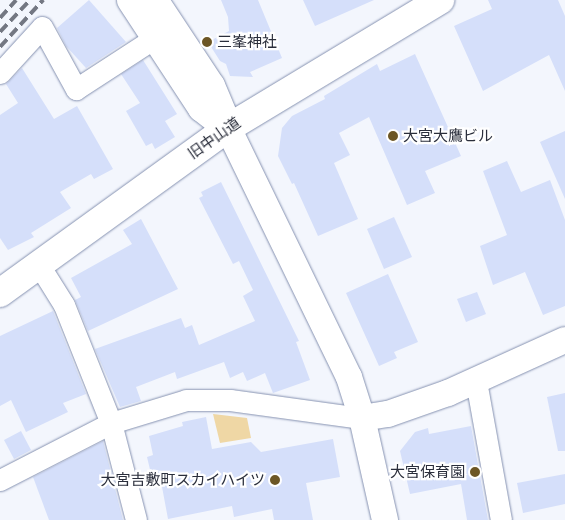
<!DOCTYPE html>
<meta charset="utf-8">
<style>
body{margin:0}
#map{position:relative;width:565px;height:520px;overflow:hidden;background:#f3f6fd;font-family:"IBM Plex Sans","Noto Sans JP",sans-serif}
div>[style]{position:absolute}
.green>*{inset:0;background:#efd7a5}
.building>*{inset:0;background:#d5dffa}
.roads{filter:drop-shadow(0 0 1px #8692b1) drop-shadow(0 0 1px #8692b1)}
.minor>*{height:21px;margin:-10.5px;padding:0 10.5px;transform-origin:10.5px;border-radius:10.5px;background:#fff}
.tertiary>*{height:26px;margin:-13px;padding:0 13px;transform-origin:13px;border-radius:13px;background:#fff}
.secondary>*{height:28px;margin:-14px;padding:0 14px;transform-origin:14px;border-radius:14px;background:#fff}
.rail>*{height:4px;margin-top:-2px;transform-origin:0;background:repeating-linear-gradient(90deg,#737782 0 10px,transparent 0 15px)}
.dots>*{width:14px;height:14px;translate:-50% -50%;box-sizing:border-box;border:2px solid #fff;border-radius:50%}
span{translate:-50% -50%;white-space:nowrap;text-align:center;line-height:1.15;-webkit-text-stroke:4.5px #fff;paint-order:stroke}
.poi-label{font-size:15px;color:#2a2e3b}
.left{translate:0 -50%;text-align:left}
.right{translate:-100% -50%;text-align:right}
.street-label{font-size:15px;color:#2a2e3b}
</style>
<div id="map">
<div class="green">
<div style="clip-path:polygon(213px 414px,247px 418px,251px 438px,220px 443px)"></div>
</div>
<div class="building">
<div style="clip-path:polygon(89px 0,126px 42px,86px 68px,66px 46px,57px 28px)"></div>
<div style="clip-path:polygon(221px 0,258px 0,282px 58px,250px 72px,253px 77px,230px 76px,226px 64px,220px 61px,208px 42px,229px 31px,228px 17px)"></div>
<div style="clip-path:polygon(303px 0,374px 0,315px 26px)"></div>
<div style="clip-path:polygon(488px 0,558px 0,565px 16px,565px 91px,549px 55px,483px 91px,454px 26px,492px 9px)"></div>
<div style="clip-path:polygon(415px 54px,461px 156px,425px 171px,435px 193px,407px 205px,369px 117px,339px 133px,350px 155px,334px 163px,358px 219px,318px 236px,294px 183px,292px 184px,278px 156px,282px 128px,292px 116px,325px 99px,324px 96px,377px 64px,380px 71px)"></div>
<div style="clip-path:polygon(143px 60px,177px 114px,165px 121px,175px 137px,155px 149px,152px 143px,146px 146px,126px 111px,140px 103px,121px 74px)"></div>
<div style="clip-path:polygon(22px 68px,54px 119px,77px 106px,113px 169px,94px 179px,91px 174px,60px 192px,71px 208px,31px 233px,34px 237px,8px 250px,0 238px,0 115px,18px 103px,6px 84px)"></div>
<div style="clip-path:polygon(565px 131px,565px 199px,540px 142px)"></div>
<div style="clip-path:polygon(507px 161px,521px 192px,550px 180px,565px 220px,565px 306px,543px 315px,525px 272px,493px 285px,480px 246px,507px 235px,483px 171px)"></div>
<div style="clip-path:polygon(221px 182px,299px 341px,296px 342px,310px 380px,273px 393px,265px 373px,247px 381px,243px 372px,230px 378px,224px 362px,177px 379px,175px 372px,136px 387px,141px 401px,120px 407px,95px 349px,181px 318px,185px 328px,192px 325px,199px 345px,255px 321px,243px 296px,253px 290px,239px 261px,233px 264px,199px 198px,203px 196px,201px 192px)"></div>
<div style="clip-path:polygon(394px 217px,412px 257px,384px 269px,367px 229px)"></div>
<div style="clip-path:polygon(141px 219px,178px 289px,88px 331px,75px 300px,81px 297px,71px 278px,132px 244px,123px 230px)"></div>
<div style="clip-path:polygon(388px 274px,418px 342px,394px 352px,397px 358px,379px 366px,346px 293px)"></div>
<div style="clip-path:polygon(477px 292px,486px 314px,466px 322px,457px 299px)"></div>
<div style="clip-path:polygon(53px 311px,86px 394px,63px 403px,68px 412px,26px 432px,11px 400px,0 406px,0 336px)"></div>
<div style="clip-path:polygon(565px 393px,565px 451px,558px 451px,547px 397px)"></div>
<div style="clip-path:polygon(206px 417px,212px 449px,251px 442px,261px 452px,333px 439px,340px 477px,306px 483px,313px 520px,274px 520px,272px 509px,234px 517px,232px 506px,168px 519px,160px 476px,152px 478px,147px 457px,153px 455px,149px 436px,183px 426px,182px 422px)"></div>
<div style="clip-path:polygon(471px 426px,488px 520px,467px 520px,461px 484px,410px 494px,400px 451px,415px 432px,428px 428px,429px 434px)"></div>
<div style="clip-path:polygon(21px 431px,31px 450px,14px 459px,4px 440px)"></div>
<div style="clip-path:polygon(103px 441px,123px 520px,49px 520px,33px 477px)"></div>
<div style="clip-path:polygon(565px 474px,565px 504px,523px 513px,517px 483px)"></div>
</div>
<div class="roads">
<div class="minor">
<div style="left:0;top:73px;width:62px;rotate:-47.6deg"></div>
<div style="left:42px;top:27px;width:71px;rotate:61.3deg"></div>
<div style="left:76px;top:89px;width:95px;rotate:-33deg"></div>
<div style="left:39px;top:265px;width:47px;rotate:58deg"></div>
<div style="left:64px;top:305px;width:127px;rotate:68.3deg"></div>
<div style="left:111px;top:423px;width:100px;rotate:75.5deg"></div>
<div style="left:476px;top:381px;width:141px;rotate:79.8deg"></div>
<div style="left:0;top:480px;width:125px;rotate:-27.2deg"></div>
<div style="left:111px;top:423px;width:78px;rotate:-17deg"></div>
<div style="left:186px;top:400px;width:44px"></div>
<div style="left:230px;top:400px;width:133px;rotate:7.8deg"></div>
</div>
<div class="tertiary">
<div style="left:228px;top:128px;width:277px;rotate:64.1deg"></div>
<div style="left:349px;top:377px;width:43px;rotate:72.4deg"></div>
<div style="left:362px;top:418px;width:105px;rotate:77.3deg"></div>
<div style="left:362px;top:418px;width:26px;rotate:-9deg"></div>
<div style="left:388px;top:414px;width:64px;rotate:-19.3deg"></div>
<div style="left:448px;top:393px;width:128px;rotate:-24.4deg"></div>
</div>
<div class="secondary">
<div style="left:131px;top:0;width:129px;rotate:56.7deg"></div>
<div style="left:202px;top:108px;width:33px;rotate:38deg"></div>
<div style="left:154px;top:0;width:103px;rotate:56.5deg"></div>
<div style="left:211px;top:86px;width:41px;rotate:67.2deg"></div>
<div style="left:0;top:293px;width:281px;rotate:-35.9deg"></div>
<div style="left:228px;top:128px;width:248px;rotate:-31.1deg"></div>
</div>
</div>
<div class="rail">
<div style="left:0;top:18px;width:24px;rotate:-48deg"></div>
<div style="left:0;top:32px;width:44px;rotate:-46.8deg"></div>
<div style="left:0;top:47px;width:64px;rotate:-47.5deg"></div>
</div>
<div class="dots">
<div style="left:207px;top:42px;background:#6c5625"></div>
<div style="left:393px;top:136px;background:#6c5625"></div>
<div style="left:475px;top:472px;background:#6c5625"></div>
<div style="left:275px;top:480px;background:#6c5625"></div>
</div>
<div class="poi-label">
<span class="left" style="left:217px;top:42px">三峯神社</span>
<span class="left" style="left:403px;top:136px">大宮大鷹ビル</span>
<span class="right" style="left:465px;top:472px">大宮保育園</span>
<span class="right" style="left:265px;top:480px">大宮吉敷町スカイハイツ</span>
</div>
<div class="street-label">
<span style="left:214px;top:138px;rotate:-35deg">旧中山道</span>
</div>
</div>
